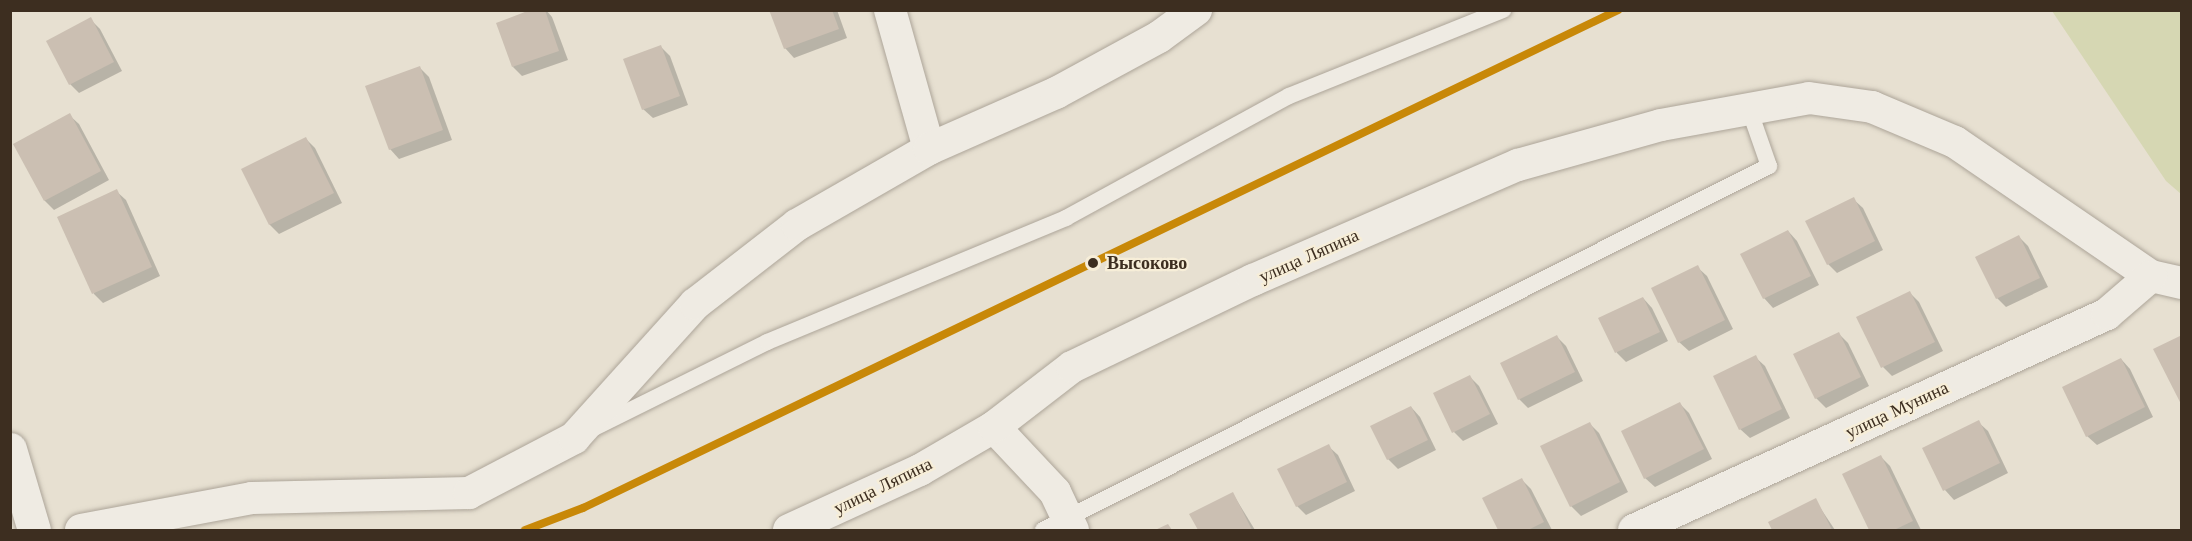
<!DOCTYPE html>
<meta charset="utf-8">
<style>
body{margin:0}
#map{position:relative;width:2192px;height:541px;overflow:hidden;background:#e7e0d1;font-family:"Libre Baskerville",serif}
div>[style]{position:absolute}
.green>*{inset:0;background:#d6d7b3}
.shadow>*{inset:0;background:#0003}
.building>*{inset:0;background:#cbbfb2}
.roads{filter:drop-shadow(0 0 2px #ada599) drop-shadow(0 0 2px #ada599)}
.lane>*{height:16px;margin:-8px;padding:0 8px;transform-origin:8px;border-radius:8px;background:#efebe3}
.street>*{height:32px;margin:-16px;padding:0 16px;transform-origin:16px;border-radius:16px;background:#efebe3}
.secondary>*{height:33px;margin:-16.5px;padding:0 16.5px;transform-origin:16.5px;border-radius:16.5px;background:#efebe3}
.rail-1>*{height:8px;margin:-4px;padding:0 4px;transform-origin:4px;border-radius:4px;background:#c88808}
.dots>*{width:16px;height:16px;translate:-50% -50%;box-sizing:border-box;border:3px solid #f7eed8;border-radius:50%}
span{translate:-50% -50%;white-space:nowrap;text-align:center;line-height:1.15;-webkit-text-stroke:4.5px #f7eed8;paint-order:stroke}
.street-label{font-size:18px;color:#3d2e20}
.stop-label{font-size:18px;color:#3d2e20;font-weight:700}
.left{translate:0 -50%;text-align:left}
.frame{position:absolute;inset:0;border:12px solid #3d2e20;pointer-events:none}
</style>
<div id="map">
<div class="green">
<div style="clip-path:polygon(2052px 11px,2181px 11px,2181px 194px,2166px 181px)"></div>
</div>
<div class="shadow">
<div style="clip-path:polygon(535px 10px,546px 10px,552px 17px,568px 60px,522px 76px,513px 67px)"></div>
<div style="clip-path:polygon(771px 10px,837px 10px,847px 38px,794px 58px,785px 48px)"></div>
<div style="clip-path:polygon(90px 19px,100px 29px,122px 71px,79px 93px,70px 84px)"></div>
<div style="clip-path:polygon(661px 47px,670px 56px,688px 105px,653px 118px,643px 109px)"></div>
<div style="clip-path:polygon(420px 68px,429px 77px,452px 140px,399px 159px,390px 149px)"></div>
<div style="clip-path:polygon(69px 115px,79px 124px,109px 180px,54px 210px,45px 201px,15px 144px)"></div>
<div style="clip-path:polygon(306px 139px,315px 148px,342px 203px,279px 234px,270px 225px,243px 169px)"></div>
<div style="clip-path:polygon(116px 191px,126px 200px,160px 276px,103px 303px,94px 294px,59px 217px)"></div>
<div style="clip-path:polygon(1853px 199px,1863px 208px,1883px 250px,1837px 273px,1828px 264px)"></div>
<div style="clip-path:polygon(1788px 231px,1797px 241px,1819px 285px,1773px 308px,1764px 298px)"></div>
<div style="clip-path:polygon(2019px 237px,2028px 246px,2048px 287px,2006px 307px,1997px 298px)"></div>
<div style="clip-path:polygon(1697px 267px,1707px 276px,1733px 329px,1689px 351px,1679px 342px)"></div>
<div style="clip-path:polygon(1909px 292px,1919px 302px,1943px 351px,1892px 376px,1883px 367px)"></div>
<div style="clip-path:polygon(1643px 298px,1652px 308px,1668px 341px,1626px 362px,1617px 353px,1600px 319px)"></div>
<div style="clip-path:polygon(1839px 334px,1848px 343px,1869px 386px,1826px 408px,1816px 398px,1795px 355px)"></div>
<div style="clip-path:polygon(1556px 336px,1566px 346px,1583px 381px,1528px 408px,1519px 399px)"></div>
<div style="clip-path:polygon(1755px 357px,1765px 366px,1790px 418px,1750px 438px,1740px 429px)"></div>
<div style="clip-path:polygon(2121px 359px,2130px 369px,2153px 417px,2097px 445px,2087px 436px)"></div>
<div style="clip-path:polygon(1470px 377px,1479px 386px,1498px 424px,1463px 441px,1454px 432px)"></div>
<div style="clip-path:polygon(1680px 404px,1689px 413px,1712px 459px,1655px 487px,1645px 478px)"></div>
<div style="clip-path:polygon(1411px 407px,1420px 417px,1436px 450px,1398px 469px,1388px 459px,1372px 427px)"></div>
<div style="clip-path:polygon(1978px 422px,1988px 431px,2008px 473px,1954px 500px,1945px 490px,1924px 449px)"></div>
<div style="clip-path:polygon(1590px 424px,1599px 433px,1628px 492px,1581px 516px,1571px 506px,1542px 447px)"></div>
<div style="clip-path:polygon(1328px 446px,1338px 455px,1355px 491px,1306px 515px,1297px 506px)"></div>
<div style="clip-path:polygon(1881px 457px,1890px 466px,1921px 530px,1871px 530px,1844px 475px)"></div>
<div style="clip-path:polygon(1522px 480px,1531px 489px,1552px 530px,1500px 530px,1484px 498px)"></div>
<div style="clip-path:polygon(1233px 494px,1255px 530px,1199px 530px,1191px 515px)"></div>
<div style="clip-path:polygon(1815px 500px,1835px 530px,1774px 530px,1770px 522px)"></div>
</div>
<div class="building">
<div style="clip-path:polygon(530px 10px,545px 10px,559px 51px,512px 67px,496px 23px)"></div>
<div style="clip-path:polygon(769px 10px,832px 10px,839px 29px,784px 49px)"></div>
<div style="clip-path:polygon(91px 17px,114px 62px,69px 85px,46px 41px)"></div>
<div style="clip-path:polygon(661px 45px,680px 96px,642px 110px,623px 59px)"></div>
<div style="clip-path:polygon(420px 66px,443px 130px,389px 150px,365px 86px)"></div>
<div style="clip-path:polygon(70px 113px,101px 171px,44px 201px,13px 144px)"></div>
<div style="clip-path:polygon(306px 137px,334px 193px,269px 225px,241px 169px)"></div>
<div style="clip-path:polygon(117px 189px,152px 267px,92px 294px,57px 217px)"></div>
<div style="clip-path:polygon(1854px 197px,1875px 241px,1827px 265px,1805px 221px)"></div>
<div style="clip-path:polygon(1788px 230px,1811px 276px,1763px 299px,1740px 254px)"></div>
<div style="clip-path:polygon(2019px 235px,2040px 278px,1996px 299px,1975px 257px)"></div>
<div style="clip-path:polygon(1698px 265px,1725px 320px,1678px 343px,1651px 288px)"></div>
<div style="clip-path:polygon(1910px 291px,1935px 342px,1881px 368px,1856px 317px)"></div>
<div style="clip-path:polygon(1643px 297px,1660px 332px,1615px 353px,1598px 318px)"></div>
<div style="clip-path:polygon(1839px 332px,1861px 377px,1815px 399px,1793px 354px)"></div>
<div style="clip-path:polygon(1557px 335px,1575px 372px,1518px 400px,1500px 363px)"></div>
<div style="clip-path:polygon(2182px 335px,2182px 406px,2153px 349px)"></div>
<div style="clip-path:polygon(1756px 355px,1782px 409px,1739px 430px,1713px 376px)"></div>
<div style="clip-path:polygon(2121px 358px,2145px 407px,2086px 437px,2062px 387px)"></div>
<div style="clip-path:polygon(1470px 375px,1490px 414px,1452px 433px,1433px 393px)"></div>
<div style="clip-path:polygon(1680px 402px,1704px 449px,1644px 479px,1621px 431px)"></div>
<div style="clip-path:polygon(1411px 406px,1428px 440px,1387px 460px,1370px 426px)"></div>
<div style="clip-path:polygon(1979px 420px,2000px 463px,1943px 491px,1922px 448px)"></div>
<div style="clip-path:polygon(1590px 422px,1620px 482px,1570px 507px,1540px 446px)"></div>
<div style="clip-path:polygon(1329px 444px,1347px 482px,1296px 507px,1277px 469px)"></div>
<div style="clip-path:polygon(1881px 455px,1913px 521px,1894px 530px,1869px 530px,1842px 474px)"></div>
<div style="clip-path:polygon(1522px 478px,1544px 522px,1528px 530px,1498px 530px,1482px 498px)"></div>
<div style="clip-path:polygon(1233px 492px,1252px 530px,1198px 530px,1189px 514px)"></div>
<div style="clip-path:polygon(1816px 498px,1832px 530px,1772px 530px,1768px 522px)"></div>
<div style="clip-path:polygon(1168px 524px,1172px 530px,1155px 530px)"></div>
</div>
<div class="roads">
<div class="lane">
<div style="left:594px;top:428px;width:193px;rotate:-26.4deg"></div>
<div style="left:767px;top:342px;width:324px;rotate:-22.5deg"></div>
<div style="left:1066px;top:218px;width:254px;rotate:-28.7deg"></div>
<div style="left:1289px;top:96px;width:231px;rotate:-21.9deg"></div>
<div style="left:1043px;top:530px;width:812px;rotate:-26.63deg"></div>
<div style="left:1769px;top:166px;width:60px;rotate:-109.3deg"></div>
</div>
<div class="street">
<div style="left:890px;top:10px;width:144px;rotate:74.3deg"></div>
<div style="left:994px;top:427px;width:89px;rotate:46.8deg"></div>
<div style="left:1055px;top:492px;width:42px;rotate:64.7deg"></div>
<div style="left:81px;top:530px;width:174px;rotate:-10.6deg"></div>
<div style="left:252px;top:498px;width:217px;rotate:-1.3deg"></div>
<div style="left:469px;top:493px;width:119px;rotate:-27.6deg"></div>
<div style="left:574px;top:438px;width:181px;rotate:-47.9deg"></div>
<div style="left:695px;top:304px;width:129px;rotate:-37.8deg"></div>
<div style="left:797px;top:225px;width:152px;rotate:-29.9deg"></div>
<div style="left:929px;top:149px;width:139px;rotate:-23.8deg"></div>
<div style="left:1056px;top:93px;width:117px;rotate:-28.5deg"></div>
<div style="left:1159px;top:37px;width:46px;rotate:-36.1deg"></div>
<div style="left:789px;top:530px;width:144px;rotate:-24.6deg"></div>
<div style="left:920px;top:470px;width:86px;rotate:-30.2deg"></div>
<div style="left:994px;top:427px;width:98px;rotate:-37.6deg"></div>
<div style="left:1072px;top:367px;width:201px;rotate:-25.7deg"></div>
<div style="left:1253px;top:280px;width:289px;rotate:-23.5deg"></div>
<div style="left:1518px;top:165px;width:148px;rotate:-15.6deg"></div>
<div style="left:1661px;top:125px;width:150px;rotate:-10.3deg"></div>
<div style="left:1809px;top:98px;width:64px;rotate:8.1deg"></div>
<div style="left:1872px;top:107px;width:90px;rotate:22.9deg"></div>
<div style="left:1955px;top:142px;width:237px;rotate:34.4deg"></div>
<div style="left:2151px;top:276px;width:32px;rotate:13deg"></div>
<div style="left:1634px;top:530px;width:520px;rotate:-24.54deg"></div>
<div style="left:2107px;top:314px;width:58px;rotate:-40.8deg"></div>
</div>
<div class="secondary">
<div style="left:10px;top:449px;width:84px;rotate:73.5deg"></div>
</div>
</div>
<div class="rail-1">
<div style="left:525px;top:530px;width:62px;rotate:-20.8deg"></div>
<div style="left:583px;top:508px;width:1149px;rotate:-25.69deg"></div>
</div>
<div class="dots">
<div style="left:1093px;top:263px;background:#3d2e20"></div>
</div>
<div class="street-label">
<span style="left:1309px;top:256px;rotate:-24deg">улица Ляпина</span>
<span style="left:1897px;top:410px;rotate:-25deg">улица Мунина</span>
<span style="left:883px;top:486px;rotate:-26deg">улица Ляпина</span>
</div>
<div class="stop-label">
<span class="left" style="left:1107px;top:263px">Высоково</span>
</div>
<div class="frame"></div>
</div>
